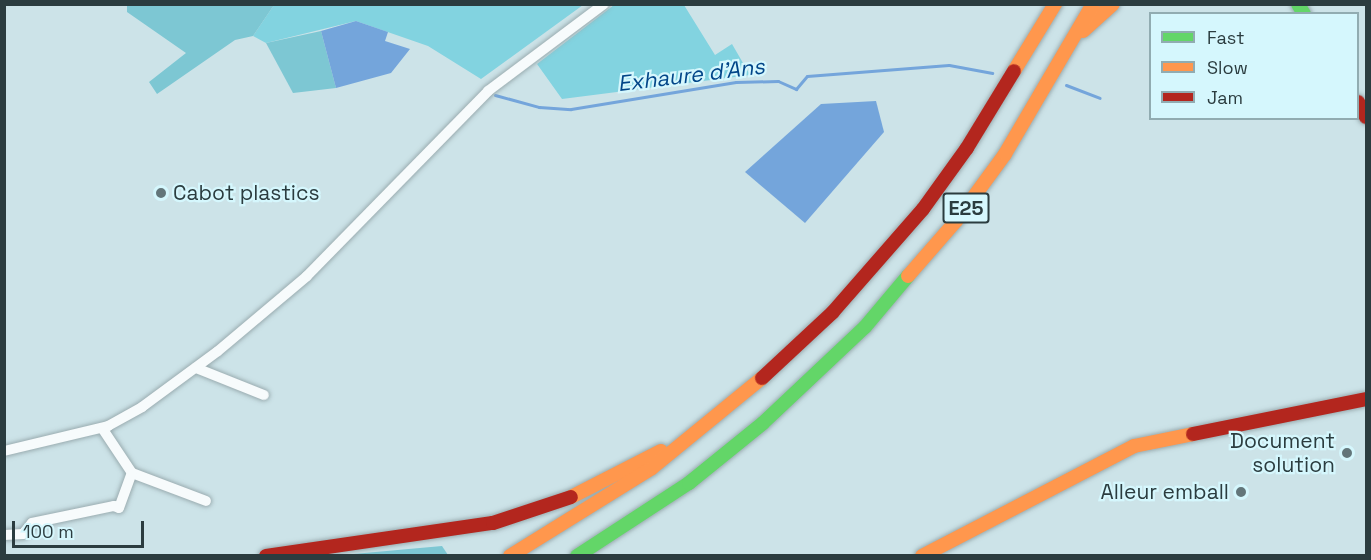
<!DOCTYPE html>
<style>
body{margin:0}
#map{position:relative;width:1371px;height:560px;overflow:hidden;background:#cce3e8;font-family:"Space Grotesk",sans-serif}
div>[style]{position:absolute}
.green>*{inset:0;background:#82d3e0}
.forest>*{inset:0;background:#7dc7d3}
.water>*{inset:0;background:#74a5db}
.stream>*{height:3px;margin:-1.5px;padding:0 1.5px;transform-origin:1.5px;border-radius:1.5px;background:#74a5db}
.roads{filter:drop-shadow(0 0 2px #9aacb0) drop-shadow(0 0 2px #9aacb0)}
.street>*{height:10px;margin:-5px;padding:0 5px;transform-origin:5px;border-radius:5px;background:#f7fbfc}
.fast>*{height:14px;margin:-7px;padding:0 7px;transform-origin:7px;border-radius:7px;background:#63d668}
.slow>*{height:14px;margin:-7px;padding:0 7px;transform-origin:7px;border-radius:7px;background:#ff974d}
.jam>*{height:14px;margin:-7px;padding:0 7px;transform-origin:7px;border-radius:7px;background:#b3261e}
.dots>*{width:16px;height:16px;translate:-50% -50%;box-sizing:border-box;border:3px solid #d5f7fd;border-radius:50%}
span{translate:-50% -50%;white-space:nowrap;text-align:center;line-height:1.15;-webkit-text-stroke:4.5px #d5f7fd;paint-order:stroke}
.shield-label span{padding:2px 4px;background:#d5f7fd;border:2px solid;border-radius:4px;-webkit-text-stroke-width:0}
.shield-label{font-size:20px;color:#2b3c3f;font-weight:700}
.poi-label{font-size:21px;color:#2b3c3f}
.left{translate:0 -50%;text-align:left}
.right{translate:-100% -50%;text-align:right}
.water-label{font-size:22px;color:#014588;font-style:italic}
.frame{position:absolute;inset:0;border:6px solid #2b3c3f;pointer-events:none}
.legend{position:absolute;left:1149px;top:12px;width:210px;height:108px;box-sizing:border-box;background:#d5f7fd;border:2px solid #91acb1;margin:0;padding:8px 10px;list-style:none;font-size:18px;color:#2b3c3f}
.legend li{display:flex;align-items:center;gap:12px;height:30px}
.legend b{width:30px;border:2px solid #91acb1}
.scale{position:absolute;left:12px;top:521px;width:132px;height:27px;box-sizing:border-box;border:3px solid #2b3c3f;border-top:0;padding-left:8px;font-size:18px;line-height:21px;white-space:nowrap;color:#2b3c3f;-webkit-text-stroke:4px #d5f7fd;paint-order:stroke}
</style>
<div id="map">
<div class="green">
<div style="clip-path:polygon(274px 5px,583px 5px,481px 79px,428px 46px,356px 21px,266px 43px,253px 36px)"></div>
<div style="clip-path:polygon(614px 5px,684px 5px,715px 55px,732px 44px,750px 75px,562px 99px,537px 64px)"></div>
</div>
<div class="forest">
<div style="clip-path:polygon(127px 5px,127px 4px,274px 5px,253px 36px,235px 40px,157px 94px,149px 82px,186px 53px,127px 12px)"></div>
<div style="clip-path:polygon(321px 31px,336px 88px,293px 93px,266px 43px)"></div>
<div style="clip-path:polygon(442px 546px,448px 555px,331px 556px)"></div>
</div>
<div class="water">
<div style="clip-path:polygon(356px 21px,388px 32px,385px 41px,410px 49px,391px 73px,336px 88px,321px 31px)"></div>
<div style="clip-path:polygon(876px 101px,884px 132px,805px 223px,745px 172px,821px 104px)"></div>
</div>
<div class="stream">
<div style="left:1066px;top:85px;width:36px;rotate:21deg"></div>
<div style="left:495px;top:95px;width:46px;rotate:15.3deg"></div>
<div style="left:539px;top:107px;width:32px;rotate:4deg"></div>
<div style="left:571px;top:109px;width:167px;rotate:-9.3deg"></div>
<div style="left:736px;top:82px;width:42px;rotate:-1.4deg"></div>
<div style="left:778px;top:81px;width:20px;rotate:24deg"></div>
<div style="left:796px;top:89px;width:17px;rotate:-50deg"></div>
<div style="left:807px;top:76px;width:142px;rotate:-4.4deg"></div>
<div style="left:949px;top:65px;width:44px;rotate:10.5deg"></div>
</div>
<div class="roads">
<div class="street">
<div style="left:196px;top:368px;width:73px;rotate:21.7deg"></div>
<div style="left:4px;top:451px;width:107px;rotate:-13.5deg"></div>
<div style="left:108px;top:426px;width:39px;rotate:-29deg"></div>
<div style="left:142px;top:407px;width:94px;rotate:-36.4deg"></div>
<div style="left:218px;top:351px;width:116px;rotate:-40.1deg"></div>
<div style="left:307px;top:276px;width:259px;rotate:-45.6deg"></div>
<div style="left:488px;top:91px;width:145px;rotate:-36.9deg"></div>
<div style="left:132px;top:473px;width:79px;rotate:20.7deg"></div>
<div style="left:4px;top:535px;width:19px;rotate:-3deg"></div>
<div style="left:23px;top:534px;width:14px;rotate:-51deg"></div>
<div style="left:32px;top:523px;width:84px;rotate:-11.7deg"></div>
<div style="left:114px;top:506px;width:5px;rotate:22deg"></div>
<div style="left:119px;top:508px;width:37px;rotate:-70deg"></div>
<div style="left:132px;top:473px;width:54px;rotate:-123.7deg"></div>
</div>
<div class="fast">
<div style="left:1298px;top:4px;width:12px;rotate:59deg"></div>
<div style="left:577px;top:556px;width:134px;rotate:-33.1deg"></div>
<div style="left:689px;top:483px;width:95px;rotate:-39deg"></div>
<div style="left:763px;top:423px;width:140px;rotate:-43.3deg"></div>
<div style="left:865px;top:327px;width:67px;rotate:-49.9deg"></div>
</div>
<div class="slow">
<div style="left:1083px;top:31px;width:40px;rotate:-42deg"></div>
<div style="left:1014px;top:71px;width:79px;rotate:-58.5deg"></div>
<div style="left:908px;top:276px;width:73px;rotate:-48.9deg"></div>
<div style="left:956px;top:221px;width:83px;rotate:-53.8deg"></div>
<div style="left:1005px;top:154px;width:174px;rotate:-59.6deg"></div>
<div style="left:571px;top:497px;width:101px;rotate:-27.1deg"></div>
<div style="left:510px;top:556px;width:167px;rotate:-31.8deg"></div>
<div style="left:652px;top:468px;width:142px;rotate:-39.3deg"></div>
<div style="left:922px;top:556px;width:239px;rotate:-27.4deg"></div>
<div style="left:1134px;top:446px;width:60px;rotate:-11.5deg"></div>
</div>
<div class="jam">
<div style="left:1358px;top:102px;width:17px;rotate:62deg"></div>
<div style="left:762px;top:378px;width:96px;rotate:-42.9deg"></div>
<div style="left:832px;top:313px;width:138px;rotate:-48.8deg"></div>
<div style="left:923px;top:209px;width:75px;rotate:-54.2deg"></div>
<div style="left:967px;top:148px;width:90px;rotate:-58.6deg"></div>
<div style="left:1193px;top:434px;width:177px;rotate:-11.4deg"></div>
<div style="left:266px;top:556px;width:229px;rotate:-8.3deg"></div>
<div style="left:493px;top:523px;width:82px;rotate:-18.4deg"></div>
</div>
</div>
<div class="dots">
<div style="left:161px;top:193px;background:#63767a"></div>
<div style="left:1347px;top:453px;background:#63767a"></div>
<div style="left:1241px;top:492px;background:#63767a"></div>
</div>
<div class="shield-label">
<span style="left:966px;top:208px">E25</span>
</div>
<div class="poi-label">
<span class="left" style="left:173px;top:193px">Cabot plastics</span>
<span class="right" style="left:1335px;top:453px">Document<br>solution</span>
<span class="right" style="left:1229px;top:492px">Alleur emball</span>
</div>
<div class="water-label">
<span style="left:691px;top:75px;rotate:-7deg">Exhaure d'Ans</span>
</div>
<div class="frame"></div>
<ul class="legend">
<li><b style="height:8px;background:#63d668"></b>Fast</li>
<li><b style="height:8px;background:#ff974d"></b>Slow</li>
<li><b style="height:8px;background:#b3261e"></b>Jam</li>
</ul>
<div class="scale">100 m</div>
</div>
